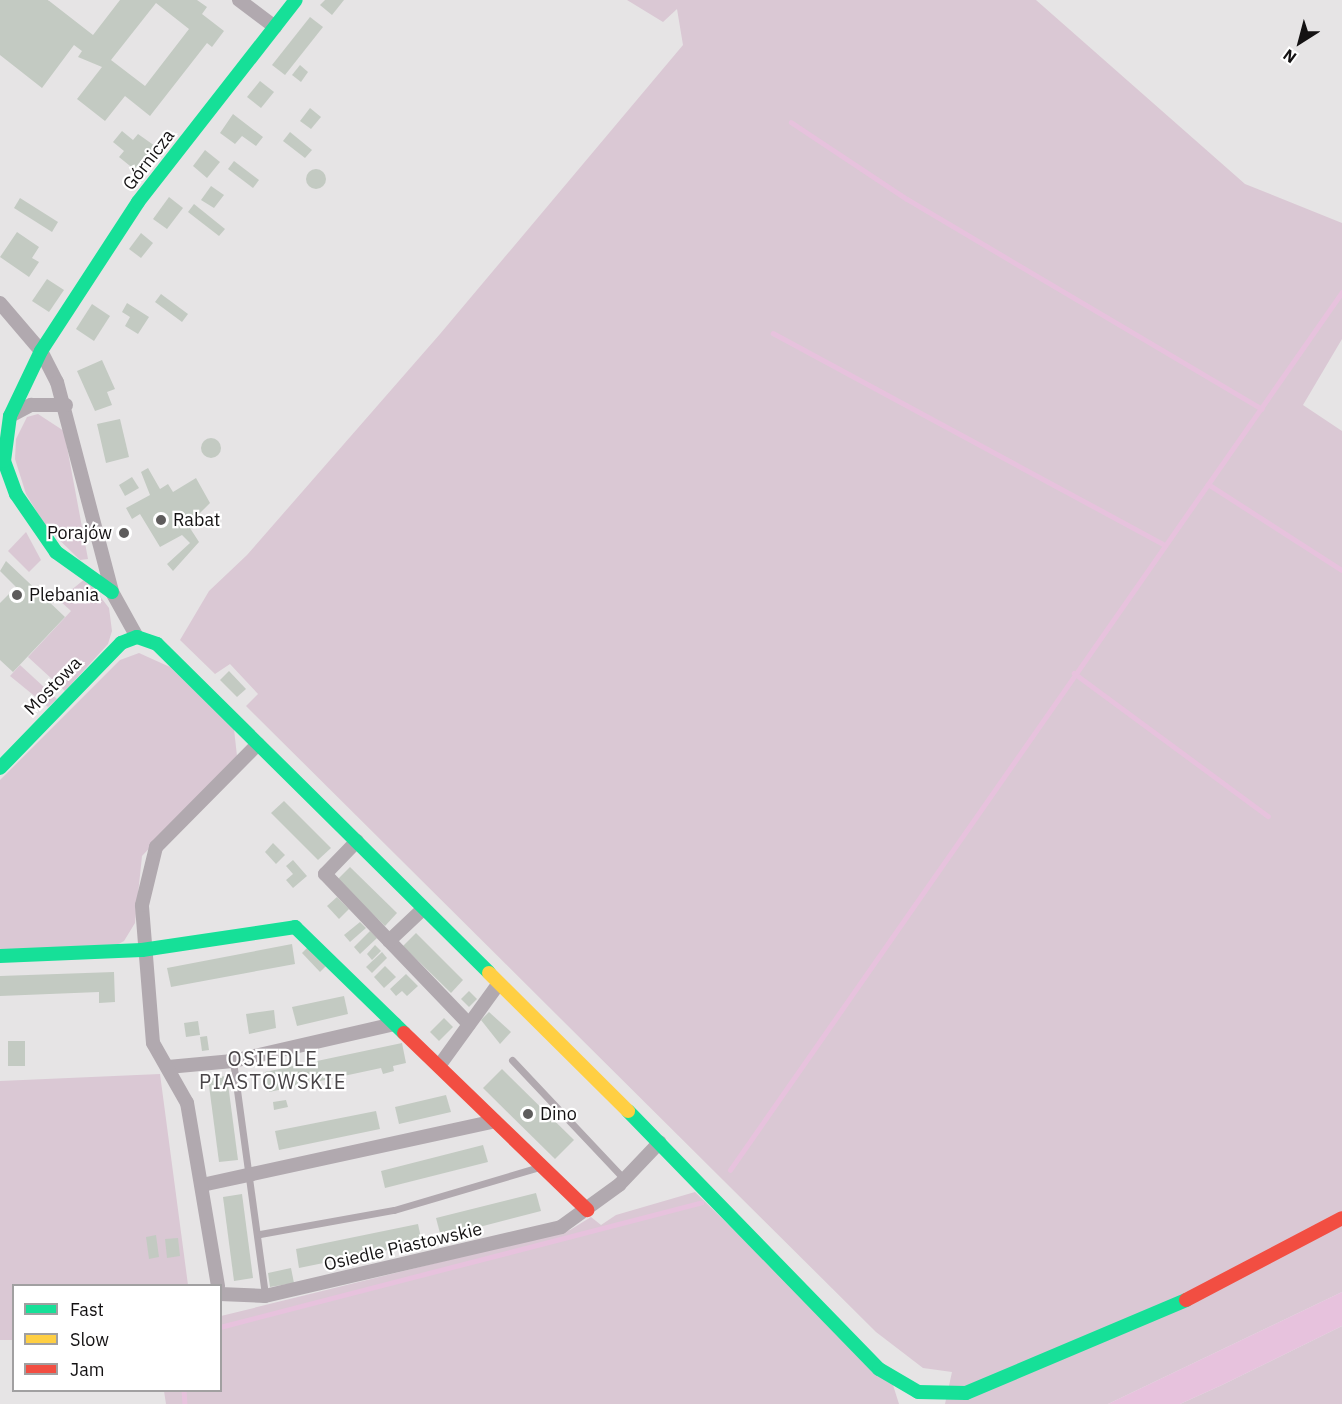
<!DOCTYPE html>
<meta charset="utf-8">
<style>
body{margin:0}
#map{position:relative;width:1342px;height:1404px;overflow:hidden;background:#e6e4e5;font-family:"IBM Plex Sans",sans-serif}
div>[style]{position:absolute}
.green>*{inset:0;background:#dac8d4}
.water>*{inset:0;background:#e7c2dd}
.stream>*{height:4.5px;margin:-2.25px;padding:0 2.25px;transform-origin:2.25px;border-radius:2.25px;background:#e7c2dd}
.building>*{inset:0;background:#c3cac2}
.round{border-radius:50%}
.lane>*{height:7px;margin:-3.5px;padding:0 3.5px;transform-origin:3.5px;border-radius:3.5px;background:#b1a9af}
.street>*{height:14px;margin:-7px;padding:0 7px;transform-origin:7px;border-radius:7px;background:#b1a9af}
.fast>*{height:14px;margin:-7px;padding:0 7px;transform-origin:7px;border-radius:7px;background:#16e098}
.slow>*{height:14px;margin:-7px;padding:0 7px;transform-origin:7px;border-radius:7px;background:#ffcf43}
.jam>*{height:14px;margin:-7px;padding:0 7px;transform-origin:7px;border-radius:7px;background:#f24e42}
.dots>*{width:16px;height:16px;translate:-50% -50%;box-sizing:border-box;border:3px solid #fff;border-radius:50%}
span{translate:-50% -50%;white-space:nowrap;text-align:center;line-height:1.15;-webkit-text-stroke:4.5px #fff;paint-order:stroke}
.street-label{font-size:18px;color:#141213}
.poi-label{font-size:18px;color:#141213}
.left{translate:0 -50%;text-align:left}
.right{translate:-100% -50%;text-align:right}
.neighbourhood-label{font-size:20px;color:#494548;letter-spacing:1.5px}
.legend{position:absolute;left:12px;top:1284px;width:210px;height:108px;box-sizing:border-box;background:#fff;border:2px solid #a1a0a1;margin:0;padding:8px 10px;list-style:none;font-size:18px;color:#141213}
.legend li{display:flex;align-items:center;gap:12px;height:30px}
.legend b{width:30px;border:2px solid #a1a0a1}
.north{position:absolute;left:1270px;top:12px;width:60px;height:60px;-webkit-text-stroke:4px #fff;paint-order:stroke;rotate:216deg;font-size:16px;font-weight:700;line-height:24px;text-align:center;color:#141213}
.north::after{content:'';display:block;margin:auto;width:21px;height:27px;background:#141213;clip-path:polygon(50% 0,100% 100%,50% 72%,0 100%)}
</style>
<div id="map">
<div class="green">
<div style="clip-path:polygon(627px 0,1036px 0,1245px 184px,1342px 223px,1342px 339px,1303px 405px,1342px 431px,1342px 1292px,1108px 1404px,945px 1404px,952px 1372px,923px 1368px,876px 1332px,246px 706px,258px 694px,230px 664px,215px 674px,180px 640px,209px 591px,247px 555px,440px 334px,683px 45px,677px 9px,663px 22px)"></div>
<div style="clip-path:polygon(38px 414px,64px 431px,88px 559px,80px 560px,46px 527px,26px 494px,15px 459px,16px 439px,27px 417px)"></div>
<div style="clip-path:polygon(26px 532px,41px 560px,29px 572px,8px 551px)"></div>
<div style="clip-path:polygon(86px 578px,109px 608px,112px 631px,108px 644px,65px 691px,28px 657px,71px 611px,59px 600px)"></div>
<div style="clip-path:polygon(139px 653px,170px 667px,234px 729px,237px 756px,142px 856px,135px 923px,124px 941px,113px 947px,0 950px,0 780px,120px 660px)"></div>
<div style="clip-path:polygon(20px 665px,57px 699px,48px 707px,10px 676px)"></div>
<div style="clip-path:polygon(160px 1074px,188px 1285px,14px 1286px,13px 1340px,0 1340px,0 1081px)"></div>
<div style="clip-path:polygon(695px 1192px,893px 1385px,899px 1404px,166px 1404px,164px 1391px,220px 1390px,221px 1316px,570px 1230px,591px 1217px,601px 1225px,616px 1215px)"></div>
<div style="clip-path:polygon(1342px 1326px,1342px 1404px,1180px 1404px,1222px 1385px)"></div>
</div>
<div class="water">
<div style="clip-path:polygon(1342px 1292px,1342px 1326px,1222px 1385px,1180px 1404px,1108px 1404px)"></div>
</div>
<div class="stream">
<div style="left:791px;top:122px;width:139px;rotate:33.6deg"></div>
<div style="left:907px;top:199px;width:412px;rotate:30.6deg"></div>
<div style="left:773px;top:333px;width:446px;rotate:28.4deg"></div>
<div style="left:1208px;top:484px;width:159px;rotate:32.7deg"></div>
<div style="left:1074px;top:673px;width:241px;rotate:36.4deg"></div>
<div style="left:730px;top:1170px;width:1070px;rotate:-55.12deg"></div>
<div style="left:220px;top:1327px;width:497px;rotate:-14.5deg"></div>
<div style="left:184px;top:1390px;width:14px;rotate:86deg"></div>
</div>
<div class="building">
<div style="clip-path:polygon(evenodd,0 0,48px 0,93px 35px,120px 0,197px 0,207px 7px,202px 14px,224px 31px,212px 47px,207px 43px,150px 116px,125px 96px,105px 121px,77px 99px,102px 67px,78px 57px,82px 51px,74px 45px,42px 88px,0 55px,0 0,156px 3px,189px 29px,145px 86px,111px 60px,156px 3px)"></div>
<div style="clip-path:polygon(325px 0,344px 0,332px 15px,320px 5px)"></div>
<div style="clip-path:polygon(310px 17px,323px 27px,285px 75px,272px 65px)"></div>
<div style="clip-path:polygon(300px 65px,308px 72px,301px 82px,292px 75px)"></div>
<div style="clip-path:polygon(260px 81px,274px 92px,261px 108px,247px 97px)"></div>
<div style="clip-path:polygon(310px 108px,321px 117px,311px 129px,300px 121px)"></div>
<div style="clip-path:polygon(233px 114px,263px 137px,256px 146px,242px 136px,235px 144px,220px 133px)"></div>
<div style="clip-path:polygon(122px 131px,133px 140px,138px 134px,155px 146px,135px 170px,119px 157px,124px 151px,113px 142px)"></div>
<div style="clip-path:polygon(290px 132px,312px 150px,305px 158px,283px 141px)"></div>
<div style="clip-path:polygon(205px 150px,220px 162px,207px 178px,193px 166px)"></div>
<div style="clip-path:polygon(234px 161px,259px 180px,253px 188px,228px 169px)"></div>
<div class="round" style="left:306px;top:169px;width:20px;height:20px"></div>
<div style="clip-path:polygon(211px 186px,224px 195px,214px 208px,201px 200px)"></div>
<div style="clip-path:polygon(169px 197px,183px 208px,167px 229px,153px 219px)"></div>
<div style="clip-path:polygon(20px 198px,58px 222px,52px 232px,14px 208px)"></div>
<div style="clip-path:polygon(194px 204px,225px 229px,219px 236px,188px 212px)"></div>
<div style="clip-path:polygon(17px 232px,39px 247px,32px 258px,39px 262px,29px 277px,0 257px)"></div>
<div style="clip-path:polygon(141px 233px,153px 243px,141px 258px,129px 249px)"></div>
<div style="clip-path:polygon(47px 279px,64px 290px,49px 312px,32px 301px)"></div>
<div style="clip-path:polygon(161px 294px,188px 314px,182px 322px,155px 302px)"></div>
<div style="clip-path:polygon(127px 303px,149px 317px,138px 334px,125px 326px,130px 317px,122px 312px)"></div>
<div style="clip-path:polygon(92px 304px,110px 316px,94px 341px,76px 329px)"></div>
<div style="clip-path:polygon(102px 360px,115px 389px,107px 392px,112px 405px,95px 411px,77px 371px)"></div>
<div style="clip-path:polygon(120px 419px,129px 457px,106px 463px,97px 424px)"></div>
<div class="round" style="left:201px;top:438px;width:20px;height:20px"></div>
<div style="clip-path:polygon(148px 468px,160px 489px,168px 484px,173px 492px,196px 478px,210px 503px,188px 525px,199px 542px,173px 571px,167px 564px,190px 543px,182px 535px,160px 547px,140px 514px,132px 519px,126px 508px,150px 495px,141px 472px)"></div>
<div style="clip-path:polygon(132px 477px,139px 488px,125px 496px,119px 485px)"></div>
<div style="clip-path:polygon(6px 561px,65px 617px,13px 672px,0 660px,0 603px,16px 587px,0 571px)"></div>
<div style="clip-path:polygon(229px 671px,246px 689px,237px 697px,220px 680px)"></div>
<div style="clip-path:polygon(284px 801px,331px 848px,318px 860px,271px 813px)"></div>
<div style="clip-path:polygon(273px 843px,285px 855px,276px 864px,265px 852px)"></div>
<div style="clip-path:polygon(293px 860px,307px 876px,293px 888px,286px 880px,293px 874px,286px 866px)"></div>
<div style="clip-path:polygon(350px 867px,397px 913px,385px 926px,337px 880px)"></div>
<div style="clip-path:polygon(337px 897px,349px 909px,339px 919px,327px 906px)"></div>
<div style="clip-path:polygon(360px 922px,366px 928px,350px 942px,344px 935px)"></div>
<div style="clip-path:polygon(370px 931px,377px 938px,360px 954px,354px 947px)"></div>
<div style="clip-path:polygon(416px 933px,463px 980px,451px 993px,403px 946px)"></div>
<div style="clip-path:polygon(292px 944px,295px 964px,171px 987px,167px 968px)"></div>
<div style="clip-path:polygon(375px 945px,381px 951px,372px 960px,367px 954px)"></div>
<div style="clip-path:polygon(309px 946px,327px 965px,320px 972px,302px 953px)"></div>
<div style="clip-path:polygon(382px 952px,387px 958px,372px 973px,366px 967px)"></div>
<div style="clip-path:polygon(385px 966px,396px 977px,384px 988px,374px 977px)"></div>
<div style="clip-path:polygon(114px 972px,115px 1002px,99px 1003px,99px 992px,0 996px,0 976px)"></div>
<div style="clip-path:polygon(406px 974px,418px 986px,407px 996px,402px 991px,396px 996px,390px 989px)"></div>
<div style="clip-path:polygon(469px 991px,477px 999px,469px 1007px,461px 999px)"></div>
<div style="clip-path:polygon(344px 996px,348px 1014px,297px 1026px,292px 1007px)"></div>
<div style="clip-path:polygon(274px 1010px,276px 1028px,249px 1034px,246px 1014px)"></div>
<div style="clip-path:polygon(489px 1012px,511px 1032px,500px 1044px,481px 1020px)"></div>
<div style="clip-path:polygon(444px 1018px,453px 1027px,439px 1041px,430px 1032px)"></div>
<div style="clip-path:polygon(198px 1021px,200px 1035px,186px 1037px,184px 1023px)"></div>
<div style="clip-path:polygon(207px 1036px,209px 1050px,202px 1051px,200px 1037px)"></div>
<div style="clip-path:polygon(8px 1041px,25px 1041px,25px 1066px,8px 1066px)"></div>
<div style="clip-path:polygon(402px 1043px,406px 1063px,393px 1066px,394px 1071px,383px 1074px,381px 1068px,269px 1092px,265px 1072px)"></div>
<div style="clip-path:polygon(502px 1069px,574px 1140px,555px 1159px,483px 1088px)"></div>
<div style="clip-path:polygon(227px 1076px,238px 1160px,219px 1162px,208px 1078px)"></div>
<div style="clip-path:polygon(446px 1095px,451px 1112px,399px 1124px,395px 1107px)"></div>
<div style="clip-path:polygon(286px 1100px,288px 1107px,274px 1110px,273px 1102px)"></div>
<div style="clip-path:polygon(376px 1111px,380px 1129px,279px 1150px,275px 1131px)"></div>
<div style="clip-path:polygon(483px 1145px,488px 1162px,385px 1188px,381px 1171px)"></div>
<div style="clip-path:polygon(536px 1193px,541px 1211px,441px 1237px,436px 1218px)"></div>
<div style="clip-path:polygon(242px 1194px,253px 1278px,234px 1281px,223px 1197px)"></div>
<div style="clip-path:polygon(418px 1224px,422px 1243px,299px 1268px,296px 1249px)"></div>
<div style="clip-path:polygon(156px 1235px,159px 1257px,149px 1259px,146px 1237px)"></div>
<div style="clip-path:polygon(178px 1238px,180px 1256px,167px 1258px,165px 1239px)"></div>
<div style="clip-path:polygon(291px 1268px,294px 1283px,270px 1287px,268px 1273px)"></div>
</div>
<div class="lane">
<div style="left:512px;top:1060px;width:163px;rotate:46.7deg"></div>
<div style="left:233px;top:1061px;width:237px;rotate:82.2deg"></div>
<div style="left:260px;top:1234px;width:136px;rotate:-10.2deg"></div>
<div style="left:394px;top:1210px;width:151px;rotate:-16.5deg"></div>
</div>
<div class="street">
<div style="left:239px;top:0;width:45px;rotate:36.9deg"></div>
<div style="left:0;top:303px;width:63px;rotate:49.5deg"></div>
<div style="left:41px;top:351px;width:35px;rotate:63deg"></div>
<div style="left:57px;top:382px;width:217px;rotate:75.3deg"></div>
<div style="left:112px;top:592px;width:51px;rotate:60.9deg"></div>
<div style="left:10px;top:416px;width:24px;rotate:-28deg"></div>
<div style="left:31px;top:405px;width:35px"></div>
<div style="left:357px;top:841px;width:46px;rotate:134.1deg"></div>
<div style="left:325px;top:874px;width:208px;rotate:46.2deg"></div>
<div style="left:389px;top:941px;width:47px;rotate:-43.3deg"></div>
<div style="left:439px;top:1066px;width:102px;rotate:-54.1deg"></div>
<div style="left:168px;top:1067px;width:65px;rotate:-5.3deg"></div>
<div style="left:233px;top:1061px;width:166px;rotate:-12.9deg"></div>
<div style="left:202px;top:1185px;width:300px;rotate:-12.3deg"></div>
<div style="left:218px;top:1286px;width:186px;rotate:-99.6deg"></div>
<div style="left:187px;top:1103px;width:69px;rotate:-119.5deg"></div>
<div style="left:153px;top:1043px;width:138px;rotate:-94.6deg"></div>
<div style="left:142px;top:905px;width:60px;rotate:-76.4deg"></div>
<div style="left:156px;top:847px;width:145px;rotate:-45.3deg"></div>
<div style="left:220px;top:1294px;width:45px;rotate:2.5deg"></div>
<div style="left:265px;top:1296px;width:304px;rotate:-13.1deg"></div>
<div style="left:561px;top:1227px;width:72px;rotate:-35.9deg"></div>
<div style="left:619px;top:1185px;width:59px;rotate:-46.4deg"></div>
</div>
<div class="fast">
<div style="left:112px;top:592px;width:69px;rotate:-144.5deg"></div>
<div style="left:56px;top:552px;width:70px;rotate:-124.6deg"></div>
<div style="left:16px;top:494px;width:35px;rotate:-110deg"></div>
<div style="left:4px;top:461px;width:45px;rotate:-82.4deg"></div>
<div style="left:10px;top:416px;width:72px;rotate:-64.5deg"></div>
<div style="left:41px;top:351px;width:178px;rotate:-56.9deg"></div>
<div style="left:138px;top:202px;width:256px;rotate:-52deg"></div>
<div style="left:0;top:768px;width:174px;rotate:-45.9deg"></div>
<div style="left:121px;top:643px;width:17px;rotate:-21deg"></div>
<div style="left:137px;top:637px;width:21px;rotate:19deg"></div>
<div style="left:157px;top:644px;width:467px;rotate:44.7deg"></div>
<div style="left:0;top:956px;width:142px;rotate:-2.4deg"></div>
<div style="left:142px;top:950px;width:155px;rotate:-8.5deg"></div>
<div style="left:295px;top:927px;width:152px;rotate:44.2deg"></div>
<div style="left:628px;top:1111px;width:360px;rotate:45.8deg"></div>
<div style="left:879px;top:1369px;width:45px;rotate:30.5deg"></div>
<div style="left:918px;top:1392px;width:48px;rotate:1.2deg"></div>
<div style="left:966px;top:1393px;width:239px;rotate:-22.9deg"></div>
</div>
<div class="slow">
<div style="left:489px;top:973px;width:196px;rotate:44.8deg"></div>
</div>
<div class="jam">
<div style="left:404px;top:1033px;width:255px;rotate:44deg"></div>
<div style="left:1186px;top:1300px;width:176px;rotate:-27.7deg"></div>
</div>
<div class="dots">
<div style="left:161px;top:520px;background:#5e5c5c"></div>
<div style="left:124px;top:533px;background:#5e5c5c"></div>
<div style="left:17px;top:595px;background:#5e5c5c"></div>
<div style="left:528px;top:1114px;background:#5e5c5c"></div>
</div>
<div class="street-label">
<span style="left:149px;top:160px;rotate:-52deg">Górnicza</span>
<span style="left:53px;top:686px;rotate:-46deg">Mostowa</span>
<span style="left:403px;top:1247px;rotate:-13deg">Osiedle Piastowskie</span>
</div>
<div class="poi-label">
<span class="left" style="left:173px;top:520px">Rabat</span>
<span class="right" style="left:112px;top:533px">Porajów</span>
<span class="left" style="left:29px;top:595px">Plebania</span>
<span class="left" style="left:540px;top:1114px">Dino</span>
</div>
<div class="neighbourhood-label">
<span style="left:273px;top:1070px">OSIEDLE<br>PIASTOWSKIE</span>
</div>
<ul class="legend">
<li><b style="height:8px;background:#16e098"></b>Fast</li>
<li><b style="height:8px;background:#ffcf43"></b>Slow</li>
<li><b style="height:8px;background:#f24e42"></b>Jam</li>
</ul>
<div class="north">N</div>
</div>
